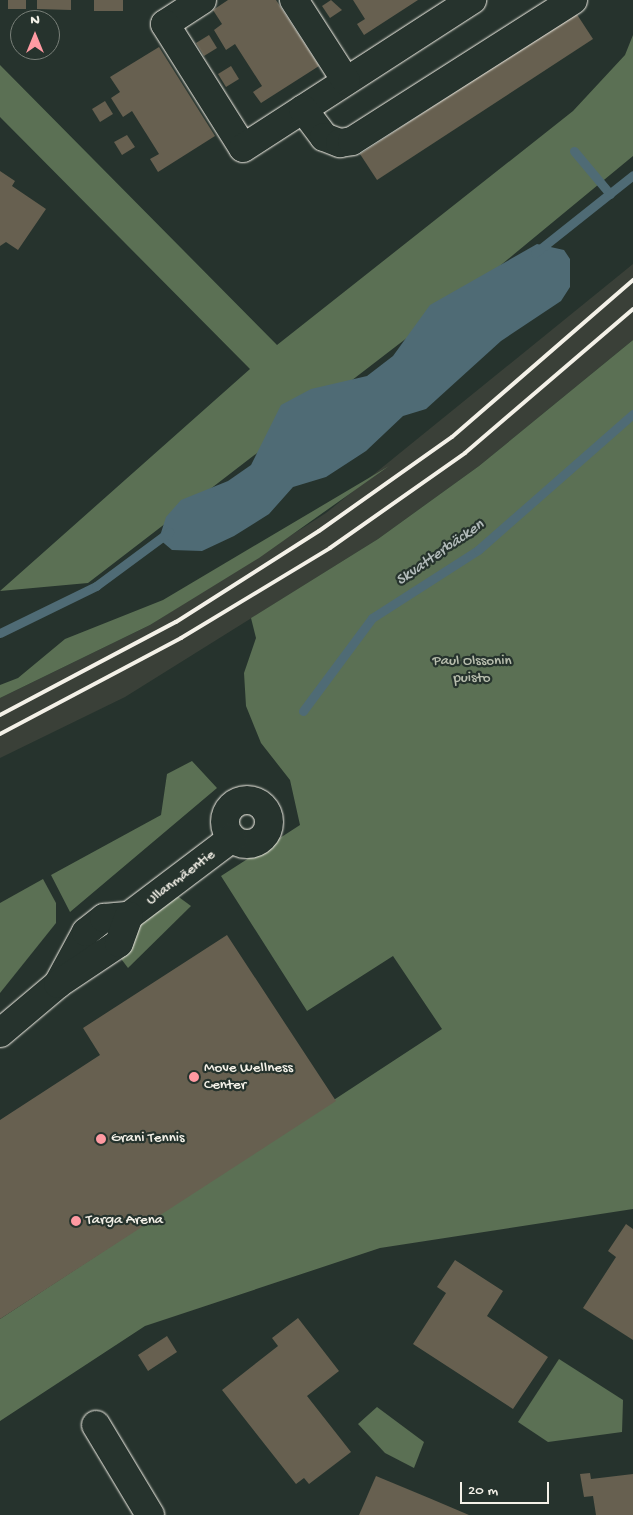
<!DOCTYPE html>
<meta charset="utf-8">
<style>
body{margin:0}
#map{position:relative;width:633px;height:1515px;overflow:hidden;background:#26332d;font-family:"Gochi Hand",sans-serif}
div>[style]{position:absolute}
.built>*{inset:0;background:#3a4038}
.green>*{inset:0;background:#5b7054}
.water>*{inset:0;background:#4f6b75}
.stream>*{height:9px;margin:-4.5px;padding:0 4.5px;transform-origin:4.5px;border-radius:4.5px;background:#4f6b75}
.building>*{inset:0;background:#676050}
.roads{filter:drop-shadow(0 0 1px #f4f1e8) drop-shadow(0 0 1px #f4f1e8)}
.minor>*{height:28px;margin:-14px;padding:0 14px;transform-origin:14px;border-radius:14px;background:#26332d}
.minor>.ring{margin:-14px;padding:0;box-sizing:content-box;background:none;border:28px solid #26332d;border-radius:50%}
.rail>*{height:4px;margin:-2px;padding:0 2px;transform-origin:2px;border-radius:2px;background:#f4f1e8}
.dots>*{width:14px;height:14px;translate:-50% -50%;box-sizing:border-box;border:2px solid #26332d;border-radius:50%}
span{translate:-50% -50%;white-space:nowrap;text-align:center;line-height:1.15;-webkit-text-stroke:4.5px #26332d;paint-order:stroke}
.park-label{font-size:15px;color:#b7bdad}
.street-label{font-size:15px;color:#f4f1e8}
.poi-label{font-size:15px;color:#f4f1e8}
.left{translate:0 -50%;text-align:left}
.water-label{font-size:16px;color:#b2bbba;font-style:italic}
.north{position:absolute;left:10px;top:10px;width:50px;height:50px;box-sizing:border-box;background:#26332d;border:1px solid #787f78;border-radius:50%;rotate:0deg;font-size:14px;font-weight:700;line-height:20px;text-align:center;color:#f4f1e8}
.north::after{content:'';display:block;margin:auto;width:18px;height:22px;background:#ff9aa2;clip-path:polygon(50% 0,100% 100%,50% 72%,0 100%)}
.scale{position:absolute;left:460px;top:1482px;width:89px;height:22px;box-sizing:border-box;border:2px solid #f4f1e8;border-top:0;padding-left:6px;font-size:15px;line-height:18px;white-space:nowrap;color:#f4f1e8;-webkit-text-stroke:4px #26332d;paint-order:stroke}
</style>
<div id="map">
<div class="built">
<div style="clip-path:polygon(633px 264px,633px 340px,479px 466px,378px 539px,125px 697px,0 758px,0 698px,150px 625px,326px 513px)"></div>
</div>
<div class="green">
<div style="clip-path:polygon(633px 35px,633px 156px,490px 274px,88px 583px,0 591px,250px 369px,0 117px,0 65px,277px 345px,573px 111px,625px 55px)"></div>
<div style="clip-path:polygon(633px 340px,633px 1209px,380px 1248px,145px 1326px,0 1421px,0 1319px,442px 1029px,393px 956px,307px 1011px,221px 876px,300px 825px,290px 780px,261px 743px,246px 706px,244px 673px,256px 638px,251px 618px,378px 539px,479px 466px)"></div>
<div style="clip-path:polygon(389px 466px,259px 558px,150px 625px,0 698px,0 685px,18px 678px,65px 639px,163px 600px)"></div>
<div style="clip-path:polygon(192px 761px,217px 788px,70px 912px,51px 875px,161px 815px,167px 774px)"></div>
<div style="clip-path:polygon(43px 879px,56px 903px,56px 923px,0 993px,0 903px)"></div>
<div style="clip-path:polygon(176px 895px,191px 906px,128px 968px,119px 956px,129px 935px,158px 902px)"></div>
<div style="clip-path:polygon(559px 1359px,623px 1400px,622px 1432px,548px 1442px,518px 1422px)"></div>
<div style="clip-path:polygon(377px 1407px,424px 1442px,414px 1468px,385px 1453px,358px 1424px)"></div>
</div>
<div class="water">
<div style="clip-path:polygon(537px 244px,564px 250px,570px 259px,570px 287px,561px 301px,501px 341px,426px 409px,403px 416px,366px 451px,326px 477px,293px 487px,269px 514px,234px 536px,202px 551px,172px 550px,159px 539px,166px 517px,181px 500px,228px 481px,251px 465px,281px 405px,311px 389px,367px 376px,393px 356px,430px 305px)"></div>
</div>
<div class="stream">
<div style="left:574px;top:151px;width:56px;rotate:50.1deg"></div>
<div style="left:535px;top:253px;width:125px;rotate:-38.5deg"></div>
<div style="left:0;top:633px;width:107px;rotate:-26.1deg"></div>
<div style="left:96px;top:586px;width:91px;rotate:-36.5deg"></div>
<div style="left:303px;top:711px;width:116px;rotate:-53.4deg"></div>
<div style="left:372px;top:618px;width:126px;rotate:-32.7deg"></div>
<div style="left:478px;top:550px;width:206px;rotate:-41.3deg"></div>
</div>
<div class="building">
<div style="clip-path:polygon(8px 0,26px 0,26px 9px,8px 9px)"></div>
<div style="clip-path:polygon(37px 0,71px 0,71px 10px,37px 9px)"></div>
<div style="clip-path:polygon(94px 0,123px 0,123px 11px,94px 11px)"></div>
<div style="clip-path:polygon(228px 0,276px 0,319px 66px,261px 103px,253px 92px,262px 86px,235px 44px,226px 50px,214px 30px,222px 24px,213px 10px)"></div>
<div style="clip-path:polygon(331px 0,342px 10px,330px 18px,322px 6px)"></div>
<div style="clip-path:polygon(353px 0,418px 0,364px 35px,357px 24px,365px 19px)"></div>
<div style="clip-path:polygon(576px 13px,593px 39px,377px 180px,360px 154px)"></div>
<div style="clip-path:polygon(209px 35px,217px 48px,204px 56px,196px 43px)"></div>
<div style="clip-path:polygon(159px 47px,215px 136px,158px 172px,150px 159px,159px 154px,132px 111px,123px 117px,111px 98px,120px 92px,110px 77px)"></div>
<div style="clip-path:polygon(231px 66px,239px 79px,226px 87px,218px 74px)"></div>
<div style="clip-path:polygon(105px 101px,113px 114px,100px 122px,92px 109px)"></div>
<div style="clip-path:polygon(127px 135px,135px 147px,122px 155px,114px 142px)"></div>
<div style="clip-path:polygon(0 171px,15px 181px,12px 186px,46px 209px,18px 250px,6px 242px,0 246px)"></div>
<div style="clip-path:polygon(227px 935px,336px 1101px,0 1319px,0 1120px,100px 1055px,83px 1028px)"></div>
<div style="clip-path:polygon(626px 1224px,633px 1229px,633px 1340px,583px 1308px,616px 1257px,608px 1251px)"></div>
<div style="clip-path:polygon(455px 1260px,503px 1291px,487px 1316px,548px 1357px,513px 1409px,413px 1344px,446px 1293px,437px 1287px)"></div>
<div style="clip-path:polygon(298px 1318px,339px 1371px,307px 1396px,351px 1452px,309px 1484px,304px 1478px,296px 1484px,222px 1390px,278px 1346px,272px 1338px)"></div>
<div style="clip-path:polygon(167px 1336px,177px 1352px,148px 1371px,138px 1355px)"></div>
<div style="clip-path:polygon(590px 1473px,591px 1479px,633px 1474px,633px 1515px,596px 1515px,593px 1496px,584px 1497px,580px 1474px)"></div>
<div style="clip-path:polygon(376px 1476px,429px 1498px,469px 1515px,359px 1515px)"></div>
</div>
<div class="roads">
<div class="minor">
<div style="left:202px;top:0;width:44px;rotate:147deg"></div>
<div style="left:165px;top:24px;width:146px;rotate:57.8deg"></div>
<div style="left:243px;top:148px;width:273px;rotate:-32.9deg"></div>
<div style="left:294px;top:0;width:96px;rotate:57.3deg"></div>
<div style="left:303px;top:109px;width:35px;rotate:53deg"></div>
<div style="left:324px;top:137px;width:17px;rotate:21deg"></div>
<div style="left:340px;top:143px;width:12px;rotate:-9deg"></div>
<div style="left:352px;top:141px;width:262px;rotate:-32.5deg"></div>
<div class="ring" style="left:225px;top:800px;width:16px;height:16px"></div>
<div style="left:58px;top:984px;width:59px;rotate:-61.7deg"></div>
<div style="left:86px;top:932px;width:23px;rotate:-38deg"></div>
<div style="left:104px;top:918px;width:25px;rotate:-5deg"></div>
<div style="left:129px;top:916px;width:129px;rotate:-37.1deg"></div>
<div style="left:0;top:1033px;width:76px;rotate:-40.2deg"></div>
<div style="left:58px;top:984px;width:73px;rotate:-33.9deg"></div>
<div style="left:119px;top:943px;width:29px;rotate:-70deg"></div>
<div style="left:96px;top:1425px;width:105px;rotate:59deg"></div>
</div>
</div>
<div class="rail">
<div style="left:0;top:715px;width:199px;rotate:-27.9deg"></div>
<div style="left:176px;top:622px;width:169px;rotate:-32.5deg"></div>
<div style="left:319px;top:531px;width:163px;rotate:-35.3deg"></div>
<div style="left:452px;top:437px;width:240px;rotate:-40.9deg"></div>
<div style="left:0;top:734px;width:205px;rotate:-27.9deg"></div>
<div style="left:181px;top:638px;width:174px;rotate:-31.1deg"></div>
<div style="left:330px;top:548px;width:165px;rotate:-35.1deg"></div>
<div style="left:465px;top:453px;width:221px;rotate:-40.6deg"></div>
</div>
<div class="dots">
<div style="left:194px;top:1077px;background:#ff9aa2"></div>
<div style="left:101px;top:1139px;background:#ff9aa2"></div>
<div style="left:76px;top:1221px;background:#ff9aa2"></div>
</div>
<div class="park-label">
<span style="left:472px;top:670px">Paul Olssonin<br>puisto</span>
</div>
<div class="street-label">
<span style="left:181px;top:878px;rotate:-37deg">Ullanmäentie</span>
</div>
<div class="poi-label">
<span class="left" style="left:204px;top:1077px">Move Wellness<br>Center</span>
<span class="left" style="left:111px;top:1139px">Grani Tennis</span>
<span class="left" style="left:86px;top:1221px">Targa Arena</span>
</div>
<div class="water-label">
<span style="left:441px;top:554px;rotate:-35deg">Skvatterbäcken</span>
</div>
<div class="north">N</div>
<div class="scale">20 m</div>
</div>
